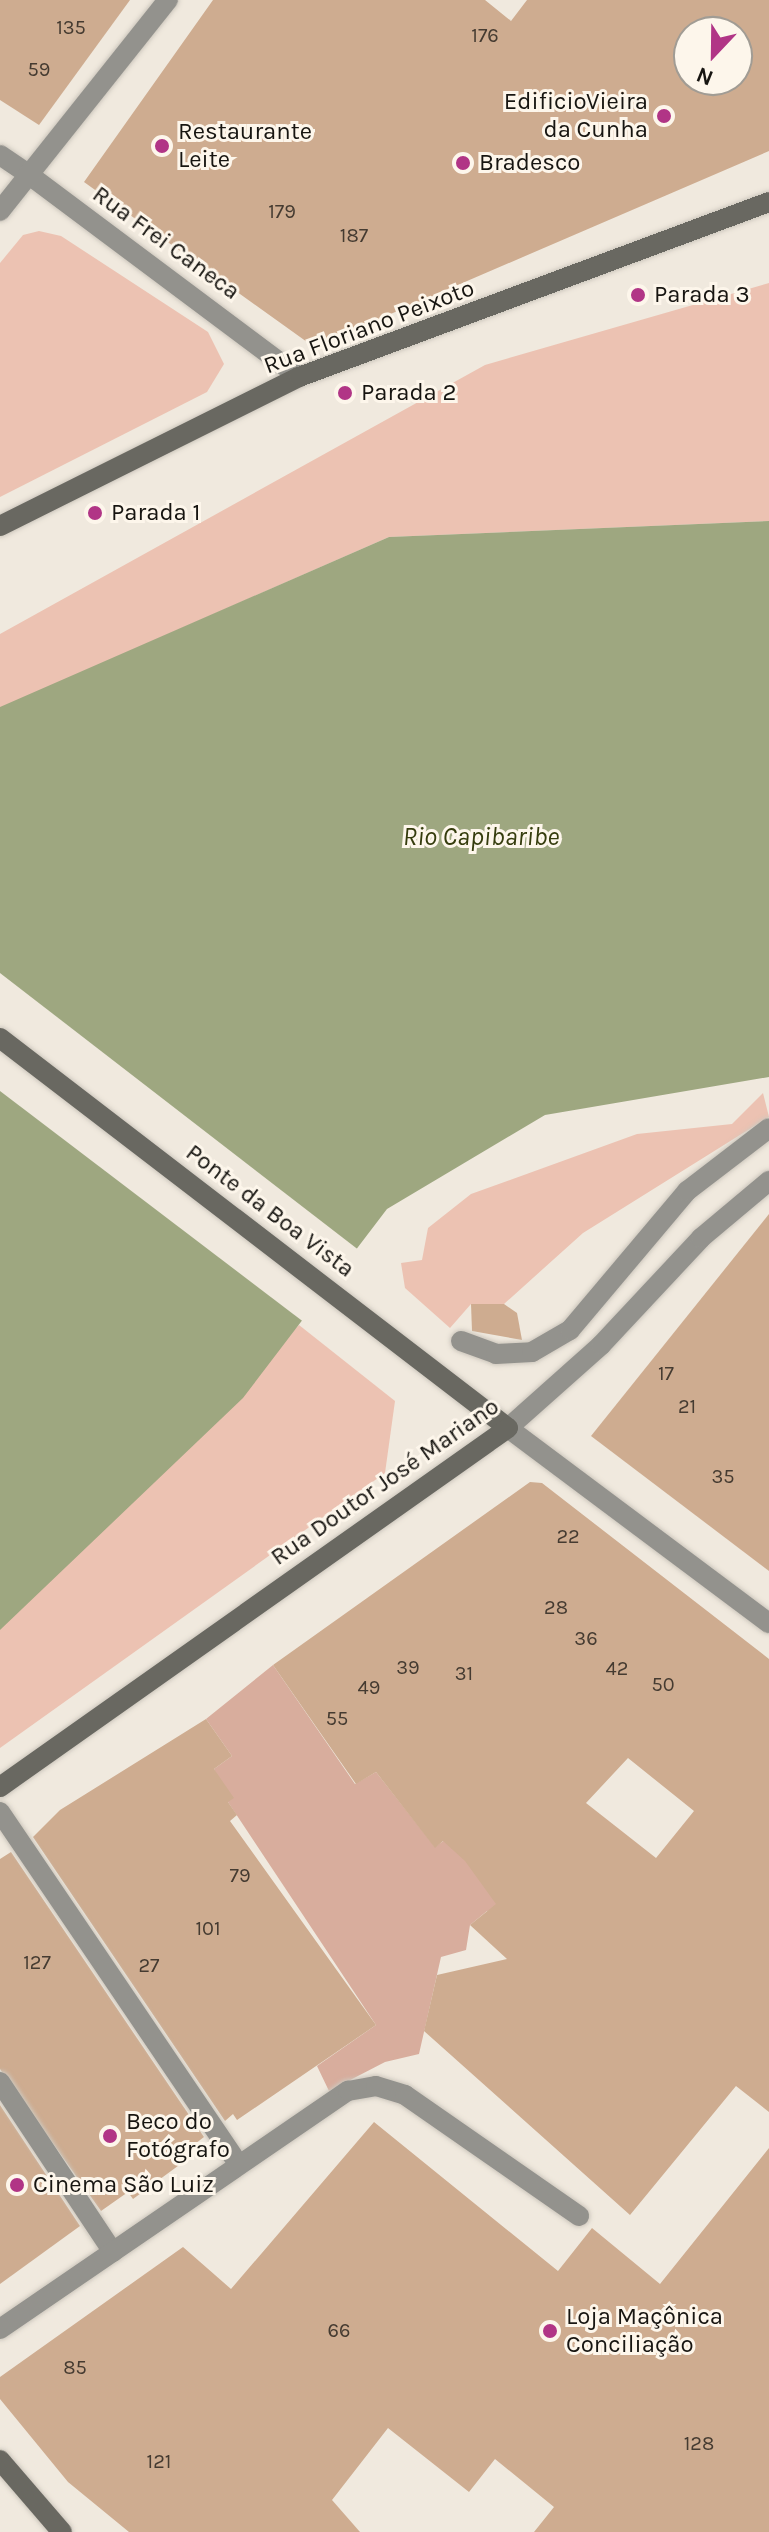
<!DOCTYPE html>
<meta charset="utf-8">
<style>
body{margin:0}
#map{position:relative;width:769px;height:2532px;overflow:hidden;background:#f0e9de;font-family:Karla,sans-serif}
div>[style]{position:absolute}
.green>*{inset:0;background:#ecc2b2}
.forest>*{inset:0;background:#d8ad9d}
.water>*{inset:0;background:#9ea780}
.pier>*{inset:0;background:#f0e9de}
.building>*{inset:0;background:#ceac90}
.roads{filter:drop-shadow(0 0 2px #cdc7bd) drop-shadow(0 0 2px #cdc7bd)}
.pedestrian>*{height:20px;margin:-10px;padding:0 10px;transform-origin:10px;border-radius:10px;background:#93928d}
.minor>*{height:20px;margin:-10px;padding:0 10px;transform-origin:10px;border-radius:10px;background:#93928d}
.tertiary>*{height:20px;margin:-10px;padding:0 10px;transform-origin:10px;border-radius:10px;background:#93928d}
.secondary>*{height:20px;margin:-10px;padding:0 10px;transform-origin:10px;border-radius:10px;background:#696861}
.dots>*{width:22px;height:22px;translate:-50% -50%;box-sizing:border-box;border:4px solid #fdf6eb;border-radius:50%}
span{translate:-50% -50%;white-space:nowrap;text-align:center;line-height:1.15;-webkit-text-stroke:6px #fdf6eb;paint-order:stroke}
.number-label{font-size:20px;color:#453b31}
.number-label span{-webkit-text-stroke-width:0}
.poi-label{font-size:24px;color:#171511}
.right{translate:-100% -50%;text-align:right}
.left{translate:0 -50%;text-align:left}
.street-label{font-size:24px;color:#171511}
.water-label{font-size:26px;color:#353c0d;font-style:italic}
.north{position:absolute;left:673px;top:16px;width:80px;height:80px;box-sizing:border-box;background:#fdf6eb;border:2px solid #a19c94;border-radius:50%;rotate:202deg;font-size:22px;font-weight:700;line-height:32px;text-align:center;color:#171511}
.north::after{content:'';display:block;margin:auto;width:28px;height:36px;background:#b13586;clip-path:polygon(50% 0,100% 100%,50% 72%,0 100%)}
</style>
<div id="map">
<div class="green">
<div style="clip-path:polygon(39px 231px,61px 236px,208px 332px,224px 364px,207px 392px,0 497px,0 263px,23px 235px)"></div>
<div style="clip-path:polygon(769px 283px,769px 521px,389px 537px,0 708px,0 634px,485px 365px)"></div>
<div style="clip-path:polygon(763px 1093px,769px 1117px,583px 1233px,504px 1304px,471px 1304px,450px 1328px,405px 1288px,401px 1263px,422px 1260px,428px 1228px,471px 1194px,637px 1134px,732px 1124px)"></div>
<div style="clip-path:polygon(299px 1325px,395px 1401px,385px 1473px,0 1748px,0 1622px)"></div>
</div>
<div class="forest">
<div style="clip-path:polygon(273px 1665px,355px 1784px,376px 1772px,435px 1847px,449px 1837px,517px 1907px,487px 1911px,470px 1925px,466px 1950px,441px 1957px,419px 2054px,385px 2062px,329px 2091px,317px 2066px,376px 2025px,228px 1802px,214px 1769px,232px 1756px,206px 1719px)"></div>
</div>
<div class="water">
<div style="clip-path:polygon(769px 521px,769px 1077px,545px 1115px,387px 1209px,243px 1398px,0 1630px,0 707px,389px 537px)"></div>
</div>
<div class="pier">
<div style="clip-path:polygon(0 973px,360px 1251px,305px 1323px,0 1091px)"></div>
</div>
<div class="building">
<div style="clip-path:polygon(0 0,130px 0,39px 125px,0 100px)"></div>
<div style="clip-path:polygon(evenodd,213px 0,485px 0,511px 21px,527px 0,769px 0,769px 151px,314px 347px,84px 182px,213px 0,689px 32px,737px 32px,737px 80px,689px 80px,689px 32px)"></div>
<div style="clip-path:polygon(769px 1214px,769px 1571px,591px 1436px)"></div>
<div style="clip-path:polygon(471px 1304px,504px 1304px,517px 1313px,522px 1340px,472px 1331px)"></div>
<div style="clip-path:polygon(evenodd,530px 1482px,542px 1483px,769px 1659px,769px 2112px,736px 2086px,630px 2215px,424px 2031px,437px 1975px,507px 1959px,470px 1925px,496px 1904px,465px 1861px,443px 1841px,435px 1848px,376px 1772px,356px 1784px,273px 1665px,530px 1482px,628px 1758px,694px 1811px,656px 1858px,586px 1803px,628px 1758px)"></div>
<div style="clip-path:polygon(206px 1719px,232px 1756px,214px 1769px,234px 1798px,228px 1802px,237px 1815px,230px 1821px,376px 2025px,237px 2120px,233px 2114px,225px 2121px,33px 1837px,60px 1810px)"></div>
<div style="clip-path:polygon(11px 1852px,204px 2137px,183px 2153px,186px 2160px,133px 2199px,128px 2192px,101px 2211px,0 2069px,0 1859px)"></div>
<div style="clip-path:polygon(0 2105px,80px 2226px,0 2284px)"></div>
<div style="clip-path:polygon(374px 2122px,558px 2271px,592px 2228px,660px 2284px,769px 2148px,769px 2532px,534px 2532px,554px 2507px,495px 2459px,469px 2492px,388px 2428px,332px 2500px,360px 2532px,129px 2532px,68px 2482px,0 2399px,0 2377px,183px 2247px,231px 2289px)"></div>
</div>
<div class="roads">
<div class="pedestrian">
<div style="left:461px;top:1341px;width:37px;rotate:20deg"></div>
<div style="left:496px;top:1354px;width:36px;rotate:-3deg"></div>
<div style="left:532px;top:1352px;width:44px;rotate:-30.1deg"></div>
<div style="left:570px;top:1330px;width:182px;rotate:-49.9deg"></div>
<div style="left:687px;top:1191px;width:103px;rotate:-37.5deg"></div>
<div style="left:508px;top:1428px;width:326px;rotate:36.8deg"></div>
</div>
<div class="minor">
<div style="left:0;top:155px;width:34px;rotate:34deg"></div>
<div style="left:0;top:1812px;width:426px;rotate:55.9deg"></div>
<div style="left:0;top:2082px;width:204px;rotate:56.4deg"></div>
<div style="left:0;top:2329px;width:422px;rotate:-34.4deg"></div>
<div style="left:348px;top:2091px;width:28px;rotate:-10deg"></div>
<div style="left:376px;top:2086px;width:30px;rotate:17deg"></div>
<div style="left:405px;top:2095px;width:212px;rotate:34.8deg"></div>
</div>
<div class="tertiary">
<div style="left:28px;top:174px;width:339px;rotate:36.8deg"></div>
<div style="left:0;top:211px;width:270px;rotate:-51.5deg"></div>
<div style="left:508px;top:1428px;width:125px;rotate:-41.7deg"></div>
<div style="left:601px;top:1345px;width:146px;rotate:-46.9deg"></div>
<div style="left:701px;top:1238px;width:89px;rotate:-40deg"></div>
</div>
<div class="secondary">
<div style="left:0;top:526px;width:334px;rotate:-26.5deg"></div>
<div style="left:299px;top:377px;width:502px;rotate:-20.42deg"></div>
<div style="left:0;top:1038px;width:640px;rotate:37.51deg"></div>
<div style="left:508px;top:1428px;width:622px;rotate:144.75deg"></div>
<div style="left:0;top:2460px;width:95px;rotate:49.3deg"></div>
</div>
</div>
<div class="dots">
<div style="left:664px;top:116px;background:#b13586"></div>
<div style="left:162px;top:146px;background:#b13586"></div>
<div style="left:463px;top:163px;background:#b13586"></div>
<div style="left:638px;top:295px;background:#b13586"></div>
<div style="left:345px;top:393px;background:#b13586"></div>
<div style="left:95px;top:513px;background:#b13586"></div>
<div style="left:110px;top:2136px;background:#b13586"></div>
<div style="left:17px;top:2185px;background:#b13586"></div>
<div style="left:550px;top:2331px;background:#b13586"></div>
</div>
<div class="number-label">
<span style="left:71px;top:27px">135</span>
<span style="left:485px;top:35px">176</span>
<span style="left:39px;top:69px">59</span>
<span style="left:282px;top:211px">179</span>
<span style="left:354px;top:235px">187</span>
<span style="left:666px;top:1373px">17</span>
<span style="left:687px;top:1406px">21</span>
<span style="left:723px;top:1476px">35</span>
<span style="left:568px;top:1536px">22</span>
<span style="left:556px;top:1607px">28</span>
<span style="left:586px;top:1638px">36</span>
<span style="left:408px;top:1667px">39</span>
<span style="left:617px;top:1668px">42</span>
<span style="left:464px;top:1673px">31</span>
<span style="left:663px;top:1684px">50</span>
<span style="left:369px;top:1687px">49</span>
<span style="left:337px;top:1718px">55</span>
<span style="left:240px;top:1875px">79</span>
<span style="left:208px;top:1928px">101</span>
<span style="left:37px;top:1962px">127</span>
<span style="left:149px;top:1965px">27</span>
<span style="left:339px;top:2330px">66</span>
<span style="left:75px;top:2367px">85</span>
<span style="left:699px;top:2443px">128</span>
<span style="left:159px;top:2461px">121</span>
</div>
<div class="poi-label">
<span class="right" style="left:648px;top:116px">EdificioVieira<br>da Cunha</span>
<span class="left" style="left:178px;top:146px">Restaurante<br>Leite</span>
<span class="left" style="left:479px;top:163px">Bradesco</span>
<span class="left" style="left:654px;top:295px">Parada 3</span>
<span class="left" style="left:361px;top:393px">Parada 2</span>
<span class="left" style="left:111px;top:513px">Parada 1</span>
<span class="left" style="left:126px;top:2136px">Beco do<br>Fotógrafo</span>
<span class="left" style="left:33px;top:2185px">Cinema São Luiz</span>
<span class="left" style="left:566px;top:2331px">Loja Maçônica<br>Conciliação</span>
</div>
<div class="street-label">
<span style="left:166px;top:243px;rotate:36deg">Rua Frei Caneca</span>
<span style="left:369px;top:327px;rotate:-21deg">Rua Floriano Peixoto</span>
<span style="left:270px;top:1211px;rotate:37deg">Ponte da Boa Vista</span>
<span style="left:385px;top:1482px;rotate:-35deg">Rua Doutor José Mariano</span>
</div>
<div class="water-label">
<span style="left:481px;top:837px">Rio Capibaribe</span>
</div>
<div class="north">N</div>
</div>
